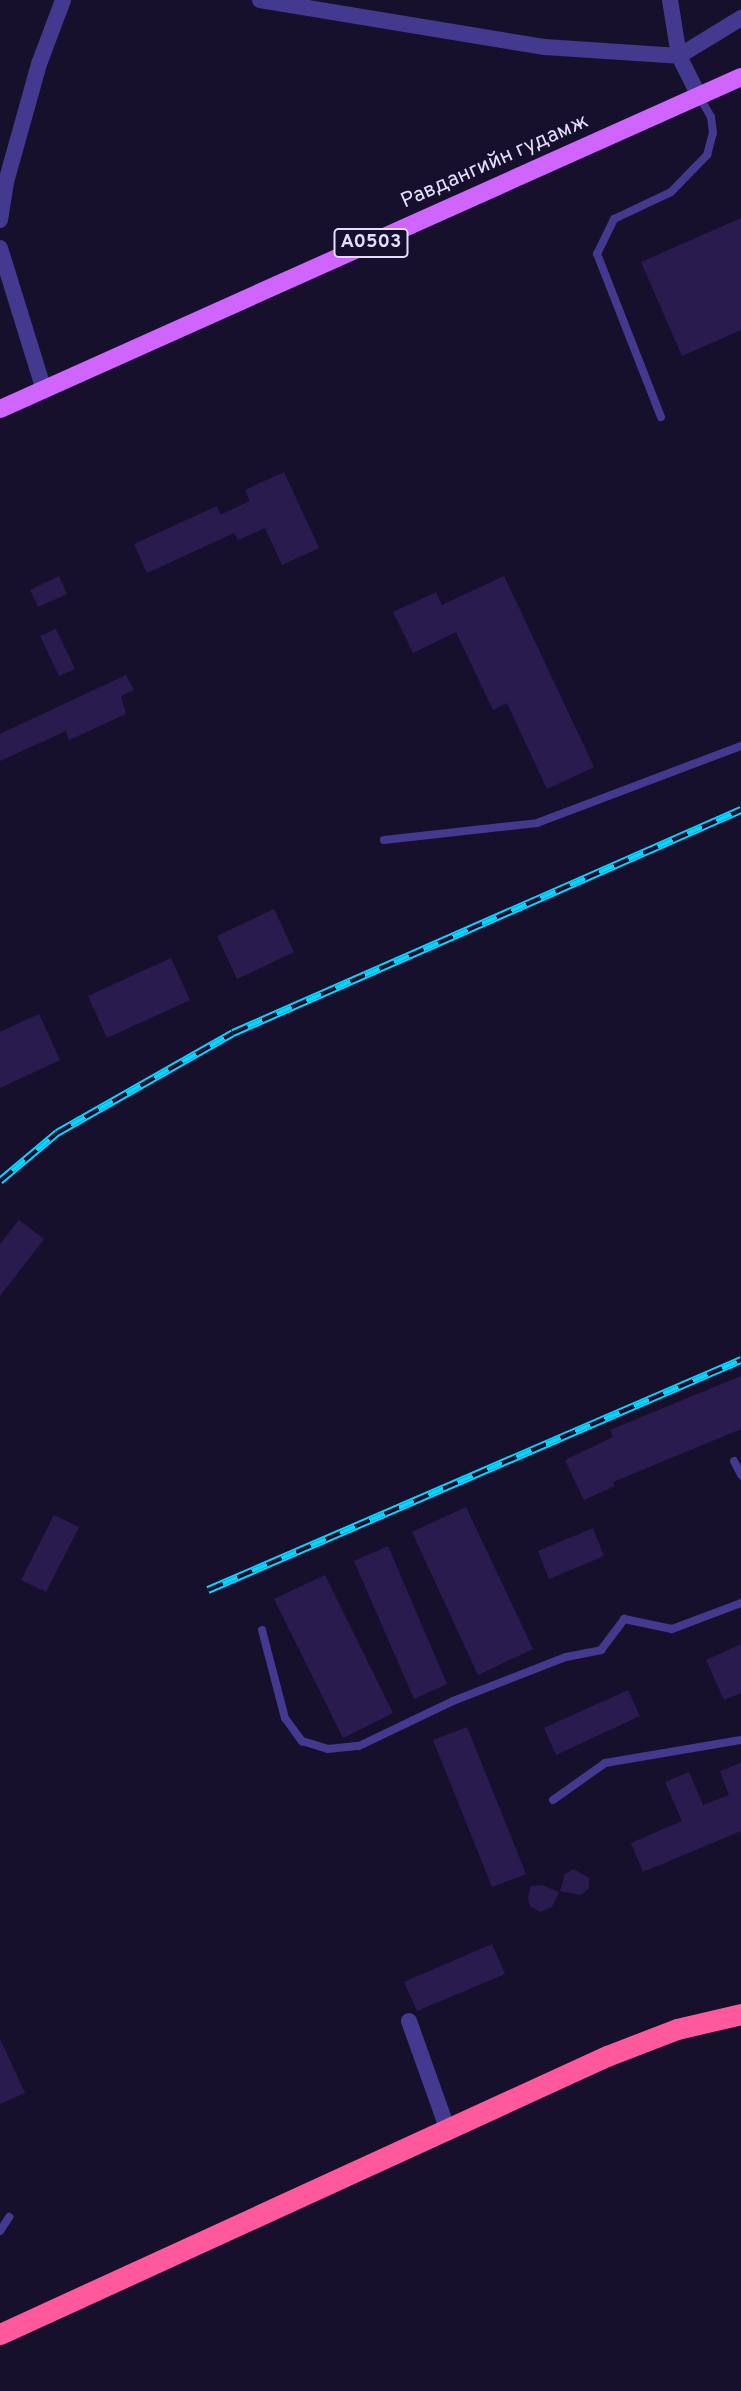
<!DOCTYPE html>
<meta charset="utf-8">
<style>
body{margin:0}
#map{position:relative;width:741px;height:2391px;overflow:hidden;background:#17102d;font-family:Overpass,sans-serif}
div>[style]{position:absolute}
.building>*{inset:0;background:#2a1b4f}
.lane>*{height:8px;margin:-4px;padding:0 4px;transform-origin:4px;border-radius:4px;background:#43398e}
.street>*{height:16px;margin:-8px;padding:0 8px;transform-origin:8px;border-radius:8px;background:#43398e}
.primary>*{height:18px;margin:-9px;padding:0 9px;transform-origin:9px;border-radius:9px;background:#d064ff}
.highway>*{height:21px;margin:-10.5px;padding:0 10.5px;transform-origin:10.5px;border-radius:10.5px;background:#ff589c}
.rail>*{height:8px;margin-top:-4px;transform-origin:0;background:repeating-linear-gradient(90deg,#17102d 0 16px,#09d4ff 0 32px);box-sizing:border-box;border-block:2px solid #09d4ff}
span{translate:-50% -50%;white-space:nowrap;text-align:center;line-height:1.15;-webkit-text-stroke:5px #17102d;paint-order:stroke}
.shield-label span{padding:2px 5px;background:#17102d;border:2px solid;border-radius:5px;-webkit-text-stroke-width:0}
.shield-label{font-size:19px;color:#e3ddff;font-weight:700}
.street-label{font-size:21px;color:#e3ddff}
</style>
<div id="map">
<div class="building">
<div style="clip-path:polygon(741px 218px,741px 330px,682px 356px,641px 262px)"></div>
<div style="clip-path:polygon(284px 472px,319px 548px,282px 565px,265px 528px,238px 540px,234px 533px,147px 573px,134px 544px,217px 506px,220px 515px,250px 501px,245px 490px)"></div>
<div style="clip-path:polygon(59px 576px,67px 594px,38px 607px,30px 590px)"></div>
<div style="clip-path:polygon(504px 576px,594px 767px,547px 789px,507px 703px,493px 710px,456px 632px,413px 653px,393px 612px,436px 592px,442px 605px)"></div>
<div style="clip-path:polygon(56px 629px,75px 669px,59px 676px,40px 636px)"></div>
<div style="clip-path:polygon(126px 675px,134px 690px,121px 696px,126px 714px,69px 740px,66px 731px,0 761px,0 734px)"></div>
<div style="clip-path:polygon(274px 909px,294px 952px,237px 979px,217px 936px)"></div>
<div style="clip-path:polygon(171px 958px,190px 1000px,107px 1038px,88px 996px)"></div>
<div style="clip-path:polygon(39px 1014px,60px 1060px,0 1088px,0 1032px)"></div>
<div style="clip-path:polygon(19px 1220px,44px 1239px,0 1296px,0 1244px)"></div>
<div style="clip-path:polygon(741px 1376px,741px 1429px,613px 1482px,615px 1486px,584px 1500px,565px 1460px,613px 1437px,610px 1430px)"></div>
<div style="clip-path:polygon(466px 1507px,533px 1649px,478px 1675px,412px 1532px)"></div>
<div style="clip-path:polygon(54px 1515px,79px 1527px,46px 1592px,21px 1580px)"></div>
<div style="clip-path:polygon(593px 1528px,604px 1556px,549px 1579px,538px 1551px)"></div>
<div style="clip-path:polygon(388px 1546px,447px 1684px,414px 1699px,354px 1561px)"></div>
<div style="clip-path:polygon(325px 1575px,393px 1713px,343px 1738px,274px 1599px)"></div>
<div style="clip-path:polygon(741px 1644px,741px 1693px,724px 1700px,706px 1660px)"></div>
<div style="clip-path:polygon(628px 1690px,640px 1716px,556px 1755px,544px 1728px)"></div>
<div style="clip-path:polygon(467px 1727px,526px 1874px,492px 1887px,433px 1740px)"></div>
<div style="clip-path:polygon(741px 1763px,741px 1831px,643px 1872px,631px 1843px,682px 1821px,665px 1782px,689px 1772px,703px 1805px,729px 1795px,720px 1771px)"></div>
<div style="clip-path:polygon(574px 1869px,589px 1878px,589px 1888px,581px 1895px,560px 1891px,565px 1874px)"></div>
<div style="clip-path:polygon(542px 1885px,559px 1892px,552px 1907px,540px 1912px,530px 1906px,528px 1897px,531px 1886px)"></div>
<div style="clip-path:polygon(492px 1944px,505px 1974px,417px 2011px,404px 1982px)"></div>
<div style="clip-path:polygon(0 2039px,25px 2093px,0 2104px)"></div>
</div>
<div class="lane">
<div style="left:661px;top:417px;width:175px;rotate:-111.4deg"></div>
<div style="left:597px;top:254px;width:39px;rotate:-64deg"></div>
<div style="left:614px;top:219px;width:63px;rotate:-25.3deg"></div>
<div style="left:671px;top:192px;width:52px;rotate:-45.8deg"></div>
<div style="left:707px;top:155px;width:23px;rotate:-75deg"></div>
<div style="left:713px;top:133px;width:16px;rotate:-97deg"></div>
<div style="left:711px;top:117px;width:24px;rotate:-120deg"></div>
<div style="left:384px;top:840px;width:154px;rotate:-6.3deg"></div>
<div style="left:537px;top:823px;width:218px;rotate:-20.7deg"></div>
<div style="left:734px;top:1461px;width:16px;rotate:63deg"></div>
<div style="left:262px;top:1630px;width:91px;rotate:75.4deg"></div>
<div style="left:285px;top:1718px;width:29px;rotate:54deg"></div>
<div style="left:302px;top:1741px;width:27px;rotate:17deg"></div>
<div style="left:328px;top:1749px;width:31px;rotate:-6deg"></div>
<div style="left:359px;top:1746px;width:104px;rotate:-25.6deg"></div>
<div style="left:453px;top:1701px;width:121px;rotate:-21.3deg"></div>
<div style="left:566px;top:1657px;width:36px;rotate:-11deg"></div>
<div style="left:601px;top:1650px;width:39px;rotate:-53deg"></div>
<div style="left:624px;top:1619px;width:49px;rotate:11.8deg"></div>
<div style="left:672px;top:1629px;width:74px;rotate:-20.6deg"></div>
<div style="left:553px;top:1800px;width:64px;rotate:-35.4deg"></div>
<div style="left:605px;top:1763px;width:138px;rotate:-9.6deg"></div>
<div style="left:0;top:2231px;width:17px;rotate:-57deg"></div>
</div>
<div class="street">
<div style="left:260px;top:0;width:289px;rotate:9.4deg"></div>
<div style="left:545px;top:47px;width:134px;rotate:3.8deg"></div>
<div style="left:679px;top:56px;width:45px;rotate:63.4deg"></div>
<div style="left:670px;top:0;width:57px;rotate:80.9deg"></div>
<div style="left:679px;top:56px;width:73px;rotate:-31.5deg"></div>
<div style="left:0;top:220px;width:38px;rotate:-81deg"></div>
<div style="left:6px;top:182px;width:123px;rotate:-74.4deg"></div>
<div style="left:39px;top:64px;width:68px;rotate:-69.4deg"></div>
<div style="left:0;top:248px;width:149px;rotate:72.8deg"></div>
<div style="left:409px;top:2021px;width:114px;rotate:70.4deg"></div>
</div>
<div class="primary">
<div style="left:0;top:409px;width:812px;rotate:-24.13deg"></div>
</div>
<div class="highway">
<div style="left:0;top:2334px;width:668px;rotate:-24.61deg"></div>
<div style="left:607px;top:2056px;width:75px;rotate:-21.1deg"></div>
<div style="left:677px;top:2029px;width:66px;rotate:-13.2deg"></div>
</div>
<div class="rail">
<div style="left:0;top:1181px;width:75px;rotate:-40.1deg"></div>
<div style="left:57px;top:1133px;width:202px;rotate:-29.6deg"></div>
<div style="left:233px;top:1033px;width:555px;rotate:-23.7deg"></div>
<div style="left:208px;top:1590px;width:581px;rotate:-23.34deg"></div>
</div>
<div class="shield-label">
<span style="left:371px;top:243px">A0503</span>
</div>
<div class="street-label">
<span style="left:495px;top:162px;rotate:-24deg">Равдангийн гудамж</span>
</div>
</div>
